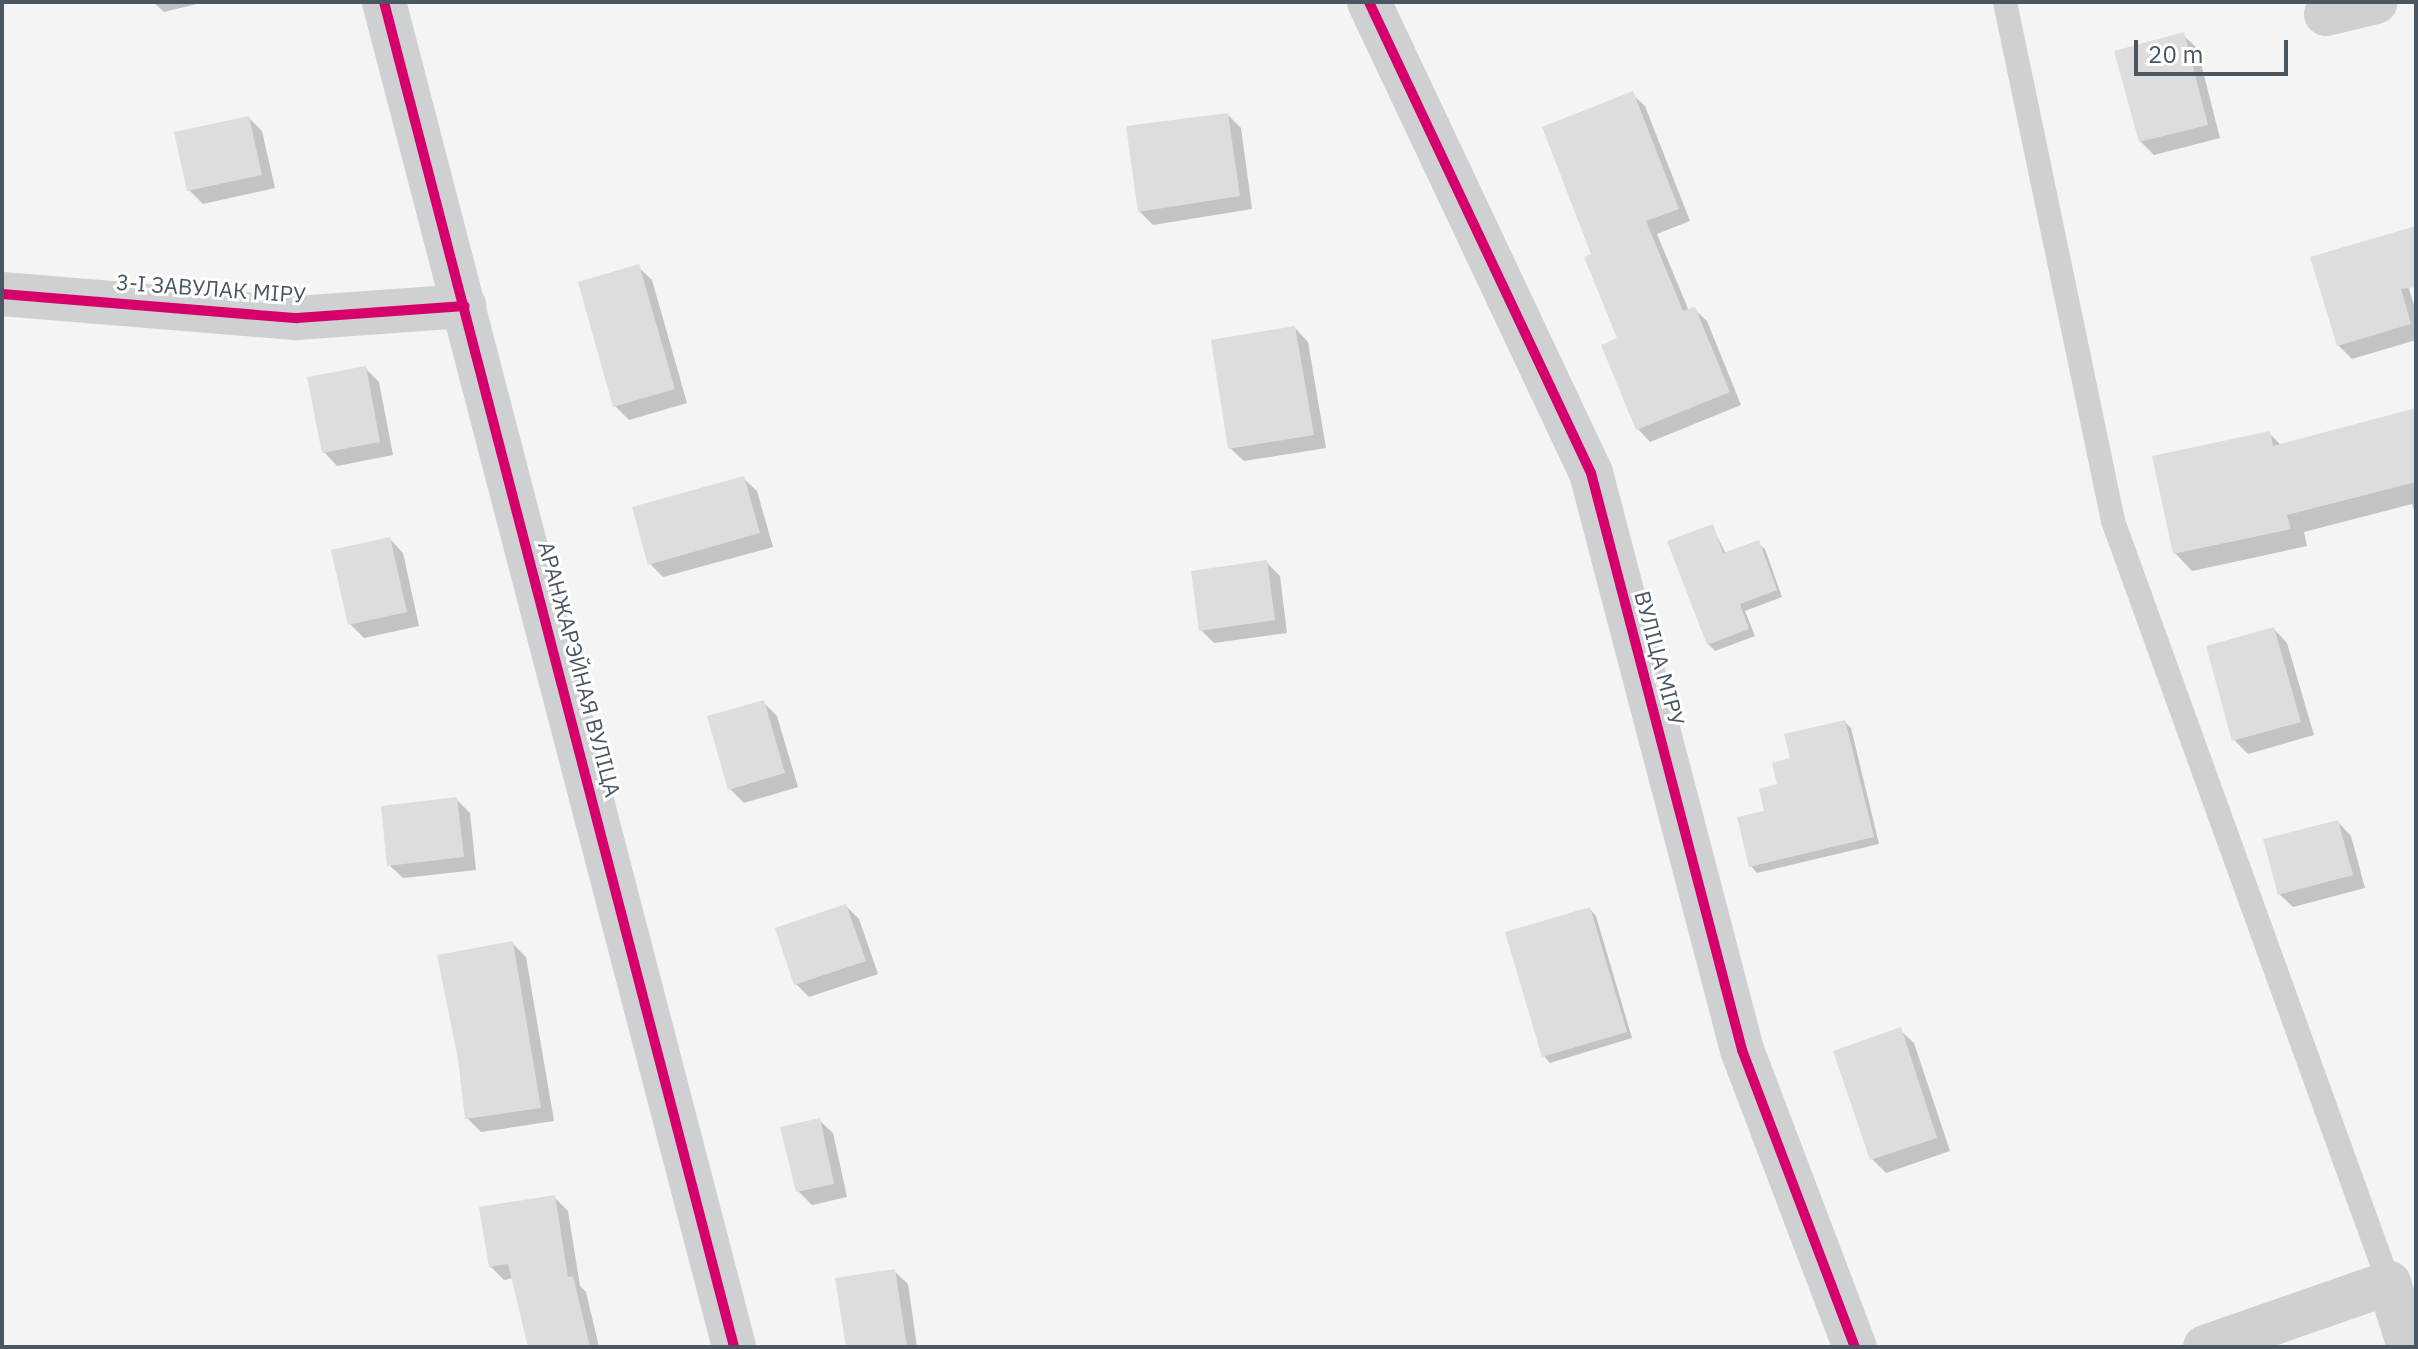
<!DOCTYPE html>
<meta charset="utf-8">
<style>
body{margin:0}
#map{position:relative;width:2418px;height:1349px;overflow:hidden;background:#f4f4f4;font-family:"IBM Plex Sans",sans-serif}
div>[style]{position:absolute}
.shadow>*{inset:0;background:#0003}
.building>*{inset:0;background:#ddddde}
.service>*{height:24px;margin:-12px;padding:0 12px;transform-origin:12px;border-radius:12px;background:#ced0d2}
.minor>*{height:44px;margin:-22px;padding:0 22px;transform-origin:22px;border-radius:22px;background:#ced0d2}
.cycleway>*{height:10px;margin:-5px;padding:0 5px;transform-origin:5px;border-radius:5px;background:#d6006c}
span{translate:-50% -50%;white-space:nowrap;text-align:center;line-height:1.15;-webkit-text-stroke:6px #fff;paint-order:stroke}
.street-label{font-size:22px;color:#4a5661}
.frame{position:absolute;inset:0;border:4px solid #4a5661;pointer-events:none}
.scale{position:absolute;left:2134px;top:40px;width:154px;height:36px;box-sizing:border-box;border:4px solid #4a5661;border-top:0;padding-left:10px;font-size:24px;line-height:28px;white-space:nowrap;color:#4a5661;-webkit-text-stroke:6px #fff;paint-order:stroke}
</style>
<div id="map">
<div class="shadow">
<div style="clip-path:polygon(153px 2px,205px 2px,164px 12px)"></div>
<div style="clip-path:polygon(2183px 35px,2197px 48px,2220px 138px,2154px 155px,2140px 141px)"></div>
<div style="clip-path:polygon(1632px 94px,1645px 106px,1690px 221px,1657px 234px,1689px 311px,1694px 309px,1707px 321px,1741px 405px,1650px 442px,1638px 429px,1604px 346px,1620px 339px,1594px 255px)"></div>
<div style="clip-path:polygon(1228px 115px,1241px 128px,1252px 209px,1153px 225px,1140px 212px)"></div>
<div style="clip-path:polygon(249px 118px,262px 131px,275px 188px,203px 204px,189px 190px)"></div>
<div style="clip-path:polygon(2398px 251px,2416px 312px,2416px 340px,2352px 359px,2338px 345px)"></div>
<div style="clip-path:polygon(638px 267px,652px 280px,687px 403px,629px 420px,615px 406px)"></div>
<div style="clip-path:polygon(1295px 328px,1308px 342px,1326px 448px,1244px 461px,1230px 448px)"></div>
<div style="clip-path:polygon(365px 368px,379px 382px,393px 455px,337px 466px,324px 452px)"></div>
<div style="clip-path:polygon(2416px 411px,2416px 517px,2412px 504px,2304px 532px,2307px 546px,2192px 571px,2175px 553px,2269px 433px,2282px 446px)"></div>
<div style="clip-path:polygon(743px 478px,757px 491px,773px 547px,663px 577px,650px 564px)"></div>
<div style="clip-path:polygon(1712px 526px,1726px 554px,1758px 543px,1765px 549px,1782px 597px,1745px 611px,1755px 636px,1715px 651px,1708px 644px)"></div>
<div style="clip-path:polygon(390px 539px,403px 553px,419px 626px,364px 638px,350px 624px)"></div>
<div style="clip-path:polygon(1266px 562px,1280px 576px,1287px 633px,1214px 643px,1201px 630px)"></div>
<div style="clip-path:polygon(2274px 629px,2287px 643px,2314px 735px,2248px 754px,2234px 740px)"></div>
<div style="clip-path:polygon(763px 702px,777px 716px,798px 787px,744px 803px,730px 789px)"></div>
<div style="clip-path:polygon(1845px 722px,1851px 728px,1879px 844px,1757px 873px,1751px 866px,1767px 812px,1792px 760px)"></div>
<div style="clip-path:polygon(456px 799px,470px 813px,476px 870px,403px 878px,389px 865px)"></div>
<div style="clip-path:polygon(2338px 822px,2351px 836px,2365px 888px,2293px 907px,2279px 894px)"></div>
<div style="clip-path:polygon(846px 906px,859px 919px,878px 974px,809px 997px,796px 984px)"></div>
<div style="clip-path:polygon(1590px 909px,1596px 916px,1632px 1038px,1550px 1063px,1544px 1056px)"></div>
<div style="clip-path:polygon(512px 943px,526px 957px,554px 1121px,481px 1132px,467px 1118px)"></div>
<div style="clip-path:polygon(1900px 1030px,1914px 1043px,1950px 1151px,1886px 1173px,1872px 1159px)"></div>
<div style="clip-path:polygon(819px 1120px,833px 1133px,847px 1197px,812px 1205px,798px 1191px)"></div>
<div style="clip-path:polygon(554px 1197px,568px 1211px,580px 1286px,586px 1292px,599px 1347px,530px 1347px,513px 1278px,504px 1280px,490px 1266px)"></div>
<div style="clip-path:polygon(894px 1271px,908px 1284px,917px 1347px,848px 1347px)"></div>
</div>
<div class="building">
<div style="clip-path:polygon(2184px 32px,2208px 125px,2139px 142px,2114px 51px)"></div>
<div style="clip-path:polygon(1633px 91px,1679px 209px,1646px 221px,1683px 311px,1695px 307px,1730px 392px,1636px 430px,1601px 345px,1617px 338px,1584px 257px,1591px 254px,1542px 127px)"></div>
<div style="clip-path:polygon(1228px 113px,1240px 196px,1138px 212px,1126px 126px)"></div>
<div style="clip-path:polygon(249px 116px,262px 175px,187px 191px,174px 132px)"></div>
<div style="clip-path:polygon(2416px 226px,2416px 287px,2401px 289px,2411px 324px,2337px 346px,2310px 257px)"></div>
<div style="clip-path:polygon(639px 264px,675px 389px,613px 407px,578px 282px)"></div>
<div style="clip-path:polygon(1295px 326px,1314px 435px,1228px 449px,1211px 340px)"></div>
<div style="clip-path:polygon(366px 366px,380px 442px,322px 453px,307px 377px)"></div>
<div style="clip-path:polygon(2416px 408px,2416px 482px,2287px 515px,2291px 529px,2173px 554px,2152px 456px,2270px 431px,2273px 446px)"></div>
<div style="clip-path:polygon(744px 476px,760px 533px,648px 565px,632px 507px)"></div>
<div style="clip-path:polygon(1713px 524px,1723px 553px,1759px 540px,1777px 590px,1740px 604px,1749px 629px,1707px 645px,1667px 541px)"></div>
<div style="clip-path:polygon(390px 537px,407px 612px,348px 625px,331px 550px)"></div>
<div style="clip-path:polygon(1267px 560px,1275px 620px,1199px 631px,1191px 571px)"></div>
<div style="clip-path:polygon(2274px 627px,2301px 722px,2232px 741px,2206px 646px)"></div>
<div style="clip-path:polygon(764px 700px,785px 773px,728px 790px,707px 716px)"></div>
<div style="clip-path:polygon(1845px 720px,1874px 837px,1749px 867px,1737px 817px,1764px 811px,1759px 789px,1777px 784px,1772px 763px,1790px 758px,1784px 734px)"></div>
<div style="clip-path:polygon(457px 797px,464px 857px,387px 866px,381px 806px)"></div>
<div style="clip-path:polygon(2338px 820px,2353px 875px,2278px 895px,2263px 839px)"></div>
<div style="clip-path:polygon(846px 904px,866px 961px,794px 985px,775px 928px)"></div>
<div style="clip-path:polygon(1590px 907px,1627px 1032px,1542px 1057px,1505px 932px)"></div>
<div style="clip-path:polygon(513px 941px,541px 1108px,465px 1119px,458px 1059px,437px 955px)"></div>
<div style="clip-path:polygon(1901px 1027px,1937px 1138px,1870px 1160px,1833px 1051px)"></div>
<div style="clip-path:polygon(820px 1118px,834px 1184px,796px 1192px,780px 1127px)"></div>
<div style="clip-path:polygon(555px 1195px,568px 1277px,573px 1276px,590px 1347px,528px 1347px,508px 1264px,489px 1267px,479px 1207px)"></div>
<div style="clip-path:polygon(895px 1269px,907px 1347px,846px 1347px,835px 1278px)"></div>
</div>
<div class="service">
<div style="left:2005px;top:2px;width:530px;rotate:78.24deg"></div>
<div style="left:2113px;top:521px;width:810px;rotate:70.09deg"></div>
</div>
<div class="minor">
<div style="left:384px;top:2px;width:1390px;rotate:75.41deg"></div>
<div style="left:1369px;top:2px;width:521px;rotate:64.76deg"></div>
<div style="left:1591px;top:473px;width:596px;rotate:75.33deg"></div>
<div style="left:1742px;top:1050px;width:318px;rotate:69.2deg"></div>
<div style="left:2326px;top:14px;width:51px;rotate:-13.5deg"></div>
<div style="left:2px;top:294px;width:296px;rotate:4.7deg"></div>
<div style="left:297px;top:318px;width:168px;rotate:-4.1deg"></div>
<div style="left:2205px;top:1347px;width:195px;rotate:-19.2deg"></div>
<div style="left:2389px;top:1283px;width:67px;rotate:72.6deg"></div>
</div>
<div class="cycleway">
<div style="left:384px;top:2px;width:1390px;rotate:75.41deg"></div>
<div style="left:1369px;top:2px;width:521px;rotate:64.76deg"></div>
<div style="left:1591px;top:473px;width:596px;rotate:75.33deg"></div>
<div style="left:1742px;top:1050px;width:318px;rotate:69.2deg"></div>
<div style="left:2px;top:294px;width:296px;rotate:4.7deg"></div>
<div style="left:297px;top:318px;width:168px;rotate:-4.1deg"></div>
</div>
<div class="street-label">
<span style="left:211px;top:288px;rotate:4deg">3-І ЗАВУЛАК МІРУ</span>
<span style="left:1660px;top:658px;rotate:75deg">ВУЛІЦА МІРУ</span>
<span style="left:580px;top:669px;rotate:75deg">АРАНЖАРЭЙНАЯ ВУЛІЦА</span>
</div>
<div class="frame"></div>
<div class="scale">20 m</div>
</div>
